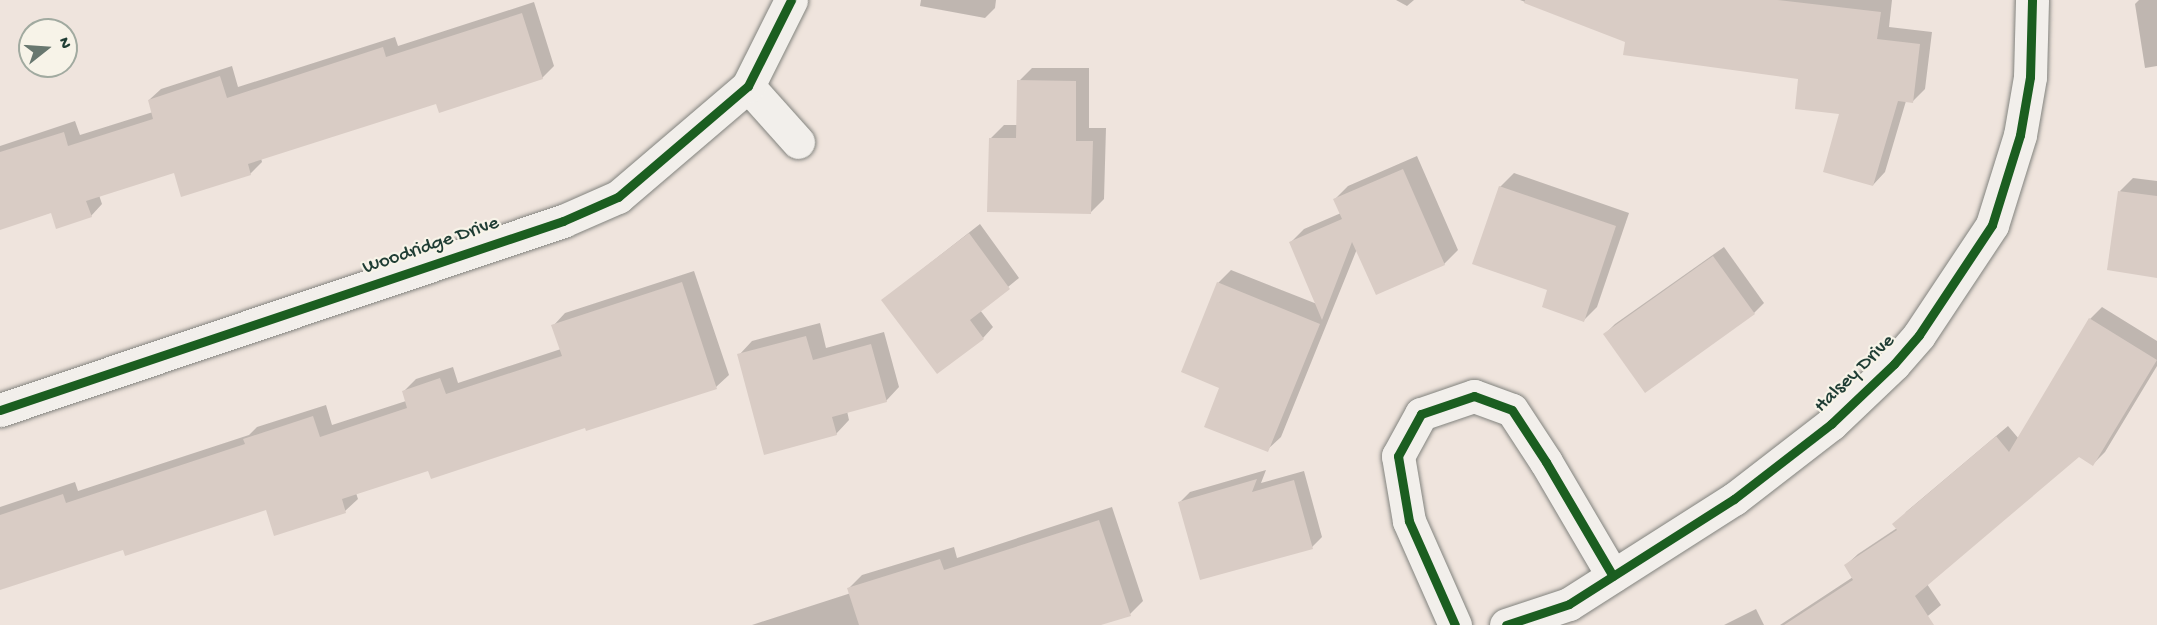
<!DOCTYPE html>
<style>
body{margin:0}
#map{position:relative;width:2157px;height:625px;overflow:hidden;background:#efe4dd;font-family:"Gochi Hand",sans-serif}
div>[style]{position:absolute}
.shadow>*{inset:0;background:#0003}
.building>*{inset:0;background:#d9ccc5}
.roads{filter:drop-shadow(0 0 2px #82837e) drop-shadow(0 0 2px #82837e)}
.minor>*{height:33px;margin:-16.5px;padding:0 16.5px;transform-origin:16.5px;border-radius:16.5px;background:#f2efeb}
.cycleway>*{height:9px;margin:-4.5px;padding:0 4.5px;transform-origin:4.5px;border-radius:4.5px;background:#1b5e20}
span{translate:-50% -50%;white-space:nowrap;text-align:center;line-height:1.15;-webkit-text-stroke:4.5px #f7f3e8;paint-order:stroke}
.street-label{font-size:20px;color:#1f3d34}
.north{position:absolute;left:18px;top:18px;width:60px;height:60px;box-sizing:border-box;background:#f7f3e8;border:2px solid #a1aaa0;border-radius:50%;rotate:73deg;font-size:16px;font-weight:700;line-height:24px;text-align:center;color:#1f3d34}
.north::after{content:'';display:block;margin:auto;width:21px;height:27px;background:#68776f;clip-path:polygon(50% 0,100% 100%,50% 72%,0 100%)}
</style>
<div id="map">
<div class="shadow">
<div style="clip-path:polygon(921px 0,996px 0,995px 8px,985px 18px,920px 6px)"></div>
<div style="clip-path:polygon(1396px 0,1414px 0,1407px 6px)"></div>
<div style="clip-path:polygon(1520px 0,1892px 0,1889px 27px,1932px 32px,1925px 89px,1912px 102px,1906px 101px,1885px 172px,1873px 185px,1841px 113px,1800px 78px,1627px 41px)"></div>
<div style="clip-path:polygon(2139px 0,2157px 0,2157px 66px,2145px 68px,2135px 4px)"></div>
<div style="clip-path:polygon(534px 2px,554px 66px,542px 78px,437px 102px,261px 158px,262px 162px,250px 174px,175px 171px,99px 195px,102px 204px,91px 216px,52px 212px,0 229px,0 146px,75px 121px,80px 135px,153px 112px,149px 100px,161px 89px,232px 66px,238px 87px,395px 37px,398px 46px)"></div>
<div style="clip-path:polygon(1032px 68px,1089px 68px,1089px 128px,1106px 128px,1104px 199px,1091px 212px,990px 139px,1004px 125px,1018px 125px,1019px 81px)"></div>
<div style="clip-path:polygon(1417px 156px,1458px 250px,1444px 264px,1357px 249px,1281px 437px,1267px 450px,1221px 387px,1218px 283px,1231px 270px,1317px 304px,1291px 242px,1304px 229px,1341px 213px,1335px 199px,1348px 186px)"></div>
<div style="clip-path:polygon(1514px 173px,1629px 213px,1597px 307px,1584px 320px,1549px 289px,1500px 187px)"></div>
<div style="clip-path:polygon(2133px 178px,2157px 181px,2157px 276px,2120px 191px)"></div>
<div style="clip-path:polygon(980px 224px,1019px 278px,980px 310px,993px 327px,983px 338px,883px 300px)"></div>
<div style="clip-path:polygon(1724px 247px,1764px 303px,1754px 313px,1605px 334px,1615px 324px)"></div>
<div style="clip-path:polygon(694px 271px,729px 375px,716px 387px,429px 469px,356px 493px,358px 499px,345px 511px,267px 508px,124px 548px,0 589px,0 507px,75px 482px,78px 491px,249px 435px,257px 427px,326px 405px,332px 425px,406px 401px,403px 392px,416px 379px,453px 367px,458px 383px,561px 349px,553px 326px,565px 313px)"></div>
<div style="clip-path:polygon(2102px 307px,2157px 341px,2157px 366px,2105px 452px,2093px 464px,2079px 455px,1927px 584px,1941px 605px,1917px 625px,1780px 625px,1853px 577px,1846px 565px,1858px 554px,1897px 528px,1906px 512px,2008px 426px,2019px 439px,2090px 319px)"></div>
<div style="clip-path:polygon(820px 323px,826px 348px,884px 332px,899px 387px,886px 401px,847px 411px,849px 420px,836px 434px,739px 355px,752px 341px)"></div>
<div style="clip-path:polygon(1266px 470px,1261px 483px,1304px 471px,1322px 537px,1312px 547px,1180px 502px,1190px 492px)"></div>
<div style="clip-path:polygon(1112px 507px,1143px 601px,1130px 614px,1097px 625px,752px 625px,851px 593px,849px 588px,862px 575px,954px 547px,957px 558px)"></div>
<div style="clip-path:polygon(1756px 609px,1764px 625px,1724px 625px)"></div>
</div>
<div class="building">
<div style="clip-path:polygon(1525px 0,1777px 0,1881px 12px,1877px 39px,1920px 44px,1913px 103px,1898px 101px,1873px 186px,1823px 172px,1839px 114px,1795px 109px,1798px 79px,1623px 55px,1625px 42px,1524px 3px)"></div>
<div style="clip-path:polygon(522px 13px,543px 79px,439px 113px,436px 104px,248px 164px,251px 175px,181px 197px,174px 173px,86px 201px,92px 217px,56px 229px,51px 213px,0 230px,0 152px,64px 132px,68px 146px,153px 119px,148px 100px,220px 76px,227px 98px,383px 47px,386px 57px)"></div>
<div style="clip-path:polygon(1017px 80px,1076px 81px,1076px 141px,1093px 141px,1091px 214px,987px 212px,989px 138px,1016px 138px)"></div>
<div style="clip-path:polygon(1403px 169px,1445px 265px,1376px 295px,1352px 242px,1322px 320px,1289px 242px,1342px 219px,1333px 199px)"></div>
<div style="clip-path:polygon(1499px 186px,1616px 226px,1584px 322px,1542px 307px,1547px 290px,1472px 264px)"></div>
<div style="clip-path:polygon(2118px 191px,2157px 196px,2157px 278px,2107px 270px)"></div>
<div style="clip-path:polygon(969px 233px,1010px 289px,970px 320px,984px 339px,937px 374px,881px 300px)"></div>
<div style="clip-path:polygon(1713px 256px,1755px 314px,1645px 393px,1603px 334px)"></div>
<div style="clip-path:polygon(682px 282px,717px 389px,586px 431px,585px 428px,431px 479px,428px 471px,342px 499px,346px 513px,274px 536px,266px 510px,125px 556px,123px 550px,0 590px,0 515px,63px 494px,66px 503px,245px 444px,243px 439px,313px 416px,320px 437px,407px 408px,402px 391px,440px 378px,446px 394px,562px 356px,551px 325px)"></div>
<div style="clip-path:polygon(1217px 282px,1320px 324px,1268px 452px,1204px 427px,1219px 388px,1181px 372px)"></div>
<div style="clip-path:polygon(2089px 318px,2157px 360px,2093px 466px,2079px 457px,1915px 596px,1934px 625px,1784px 625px,1853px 580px,1844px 565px,1897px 530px,1892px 524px,1996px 436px,2009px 452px)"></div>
<div style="clip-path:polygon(806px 336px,813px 360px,871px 344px,887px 402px,832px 417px,837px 435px,764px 455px,737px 354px)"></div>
<div style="clip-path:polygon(1257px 479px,1252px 492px,1294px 480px,1313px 549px,1200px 580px,1178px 502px)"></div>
<div style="clip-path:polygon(1099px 520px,1131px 616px,1101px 625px,859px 625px,847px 588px,940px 559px,944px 570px)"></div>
</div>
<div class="roads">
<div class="minor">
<div style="left:748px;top:86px;width:75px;rotate:48.2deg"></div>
<div style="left:0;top:410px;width:594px;rotate:-18.56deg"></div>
<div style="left:563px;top:221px;width:60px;rotate:-23.6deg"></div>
<div style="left:618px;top:197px;width:171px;rotate:-40.5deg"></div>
<div style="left:748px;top:86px;width:96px;rotate:-63.4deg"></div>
<div style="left:1455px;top:625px;width:114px;rotate:-113.9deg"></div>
<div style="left:1409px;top:521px;width:66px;rotate:-99.6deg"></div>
<div style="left:1398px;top:456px;width:48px;rotate:-61.3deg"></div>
<div style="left:1421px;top:414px;width:56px;rotate:-18.8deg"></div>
<div style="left:1474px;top:396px;width:40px;rotate:20.2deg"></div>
<div style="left:1512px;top:410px;width:62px;rotate:56.8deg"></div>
<div style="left:1546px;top:462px;width:132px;rotate:59.6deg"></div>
<div style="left:1506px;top:625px;width:66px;rotate:-18.4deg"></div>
<div style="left:1569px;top:604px;width:196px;rotate:-32.5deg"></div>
<div style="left:1734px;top:499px;width:123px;rotate:-37.7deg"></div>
<div style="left:1831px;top:424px;width:87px;rotate:-43.6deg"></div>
<div style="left:1894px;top:364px;width:38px;rotate:-49deg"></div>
<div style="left:1919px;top:335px;width:132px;rotate:-56.4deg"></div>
<div style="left:1992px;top:225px;width:94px;rotate:-72.7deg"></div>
<div style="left:2020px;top:135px;width:59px;rotate:-80.2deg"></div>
<div style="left:2030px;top:77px;width:77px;rotate:-88.5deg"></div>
</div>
</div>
<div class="cycleway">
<div style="left:0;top:410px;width:594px;rotate:-18.56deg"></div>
<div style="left:563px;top:221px;width:60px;rotate:-23.6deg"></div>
<div style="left:618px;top:197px;width:171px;rotate:-40.5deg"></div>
<div style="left:748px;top:86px;width:96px;rotate:-63.4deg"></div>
<div style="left:1455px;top:625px;width:114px;rotate:-113.9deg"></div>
<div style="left:1409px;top:521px;width:66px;rotate:-99.6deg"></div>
<div style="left:1398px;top:456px;width:48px;rotate:-61.3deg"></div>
<div style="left:1421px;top:414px;width:56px;rotate:-18.8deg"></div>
<div style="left:1474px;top:396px;width:40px;rotate:20.2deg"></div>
<div style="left:1512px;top:410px;width:62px;rotate:56.8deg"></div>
<div style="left:1546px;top:462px;width:132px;rotate:59.6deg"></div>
<div style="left:1506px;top:625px;width:66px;rotate:-18.4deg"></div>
<div style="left:1569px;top:604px;width:196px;rotate:-32.5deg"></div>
<div style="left:1734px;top:499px;width:123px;rotate:-37.7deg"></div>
<div style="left:1831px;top:424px;width:87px;rotate:-43.6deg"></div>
<div style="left:1894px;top:364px;width:38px;rotate:-49deg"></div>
<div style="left:1919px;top:335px;width:132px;rotate:-56.4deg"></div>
<div style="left:1992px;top:225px;width:94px;rotate:-72.7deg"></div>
<div style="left:2020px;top:135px;width:59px;rotate:-80.2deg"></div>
<div style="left:2030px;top:77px;width:77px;rotate:-88.5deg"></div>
</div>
<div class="street-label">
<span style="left:431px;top:246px;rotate:-19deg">Woodridge Drive</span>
<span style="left:1855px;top:374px;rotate:-44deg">Halsey Drive</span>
</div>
<div class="north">N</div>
</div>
